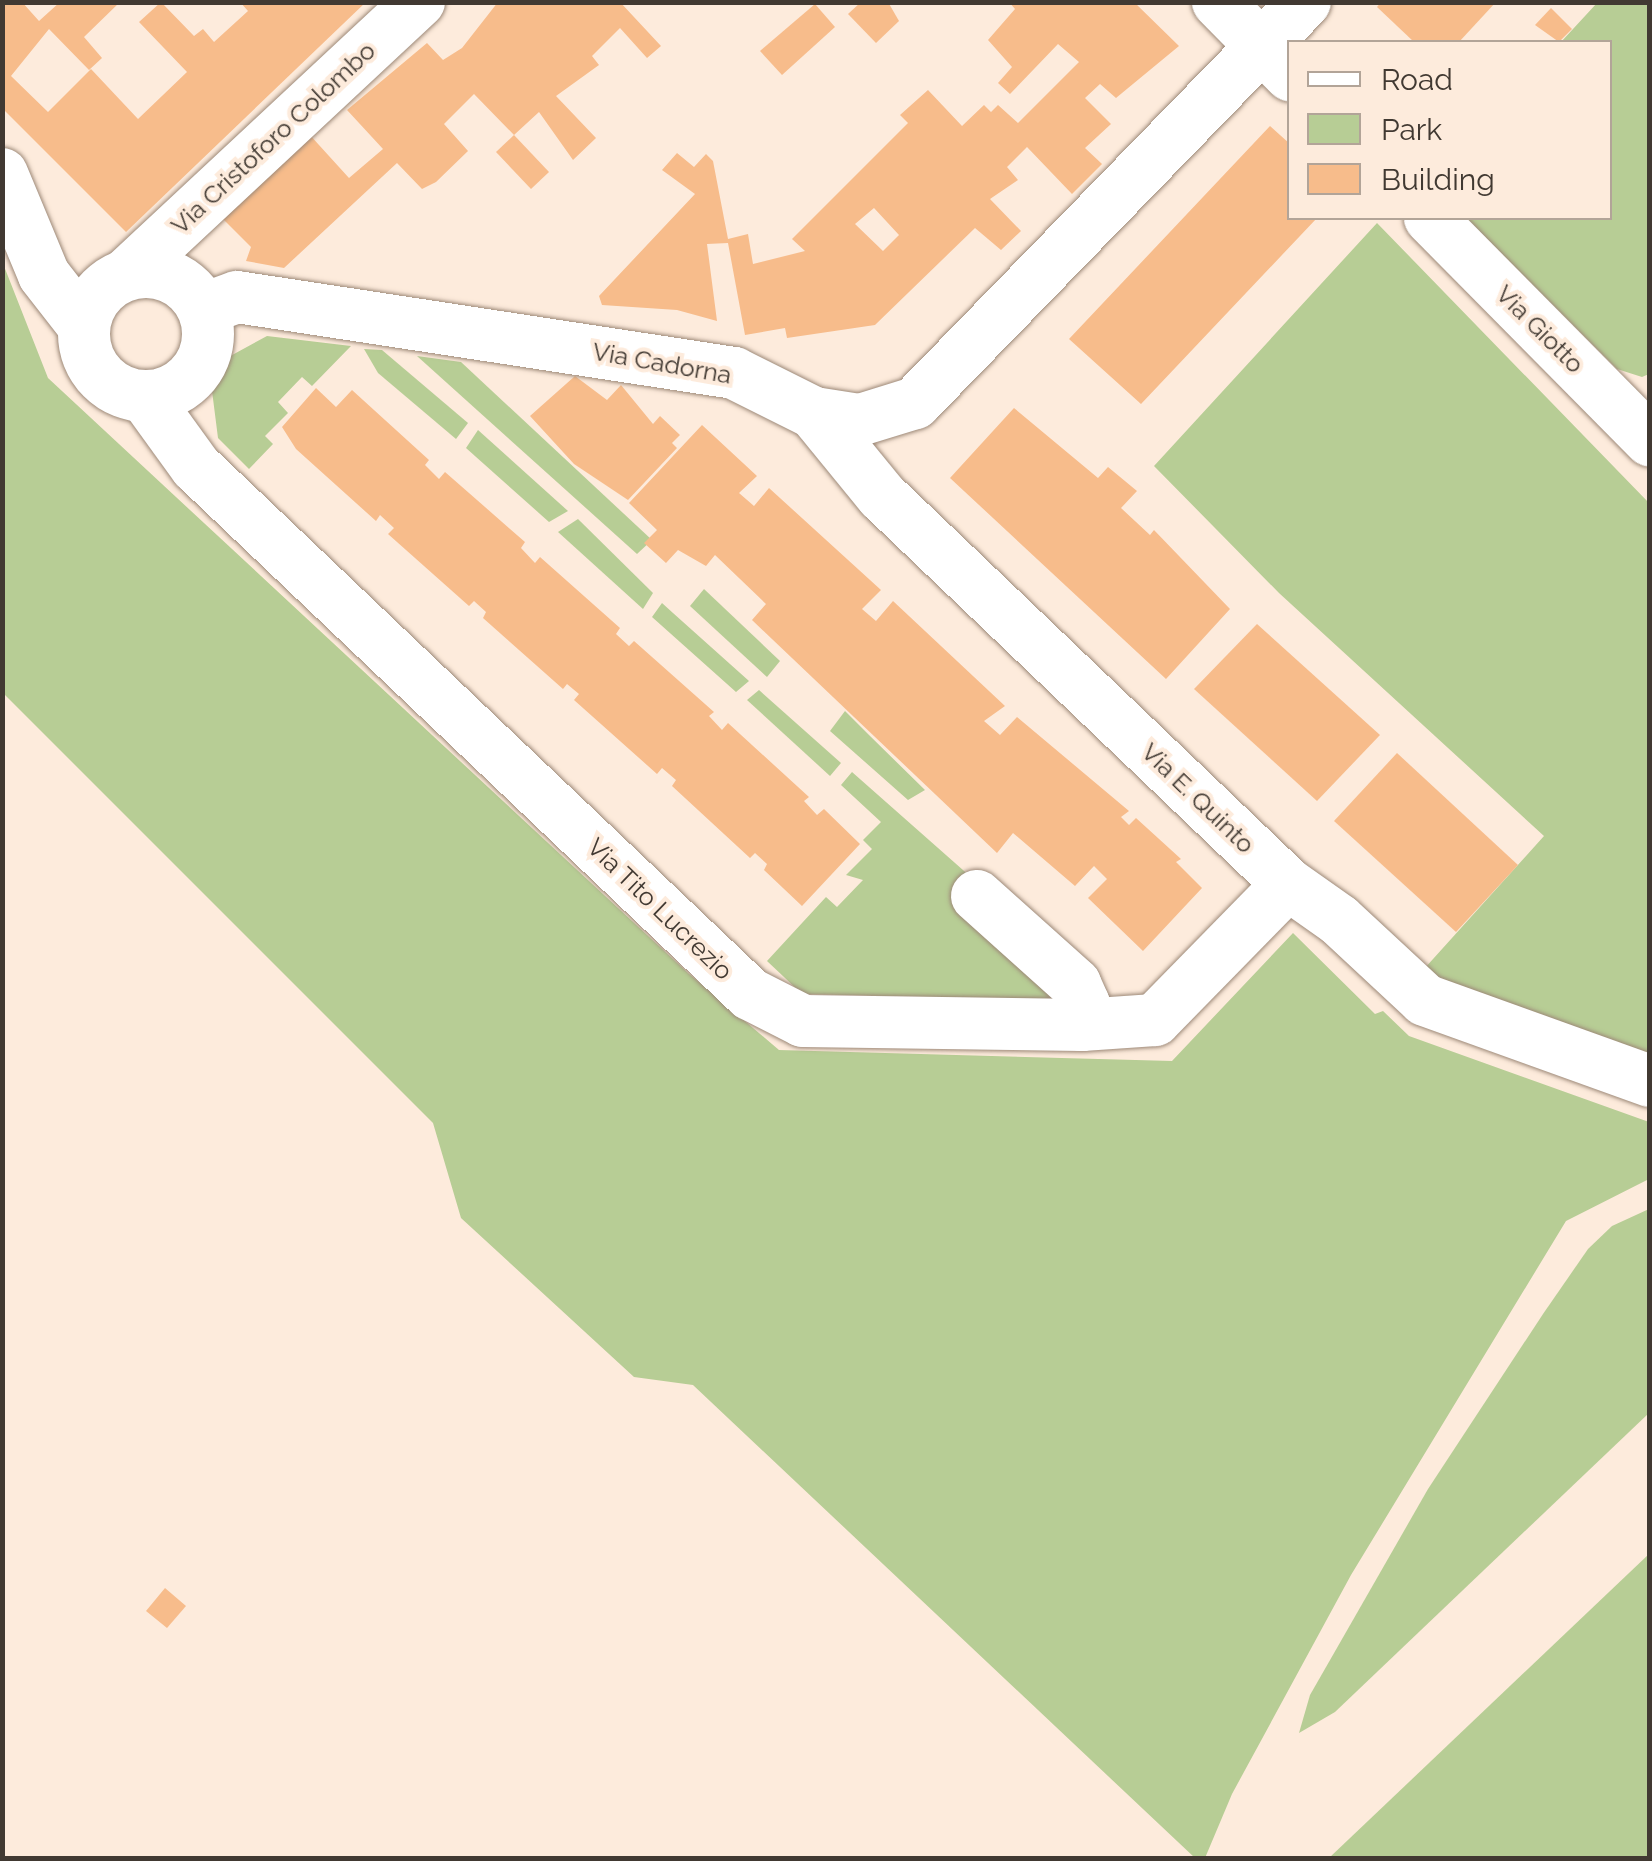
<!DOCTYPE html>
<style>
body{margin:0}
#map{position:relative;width:1652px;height:1861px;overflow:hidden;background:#fdebdc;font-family:Raleway,sans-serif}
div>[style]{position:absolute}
.green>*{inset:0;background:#b7cd95}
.building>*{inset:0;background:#f7bc8b}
.roads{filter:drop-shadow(0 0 2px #9d8978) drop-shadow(0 0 2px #9d8978)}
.minor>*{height:52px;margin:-26px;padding:0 26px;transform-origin:26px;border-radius:26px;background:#fff}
.minor>.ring{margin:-26px;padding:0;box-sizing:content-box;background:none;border:52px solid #fff;border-radius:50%}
span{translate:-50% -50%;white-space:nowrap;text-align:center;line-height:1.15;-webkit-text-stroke:8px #fdebdc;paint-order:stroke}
.street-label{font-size:25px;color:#413932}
.frame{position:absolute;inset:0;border:5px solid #413932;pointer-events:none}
.legend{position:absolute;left:1287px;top:40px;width:325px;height:180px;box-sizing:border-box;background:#fdebdc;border:2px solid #b2a498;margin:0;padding:12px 18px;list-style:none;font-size:30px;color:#413932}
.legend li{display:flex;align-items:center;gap:20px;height:50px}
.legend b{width:50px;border:2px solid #b2a498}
</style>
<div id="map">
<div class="green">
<div style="clip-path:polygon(1597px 3px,1649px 3px,1649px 374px,1642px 377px,1617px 369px,1466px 218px,1610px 218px,1610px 42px,1561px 42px)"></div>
<div style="clip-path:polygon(1377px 223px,1649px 503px,1649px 1058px,1443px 984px,1424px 969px,1544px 836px,1279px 593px,1154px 466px)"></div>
<div style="clip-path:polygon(2px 261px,48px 378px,688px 973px,779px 1050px,1172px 1061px,1293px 933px,1375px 1014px,1383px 1011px,1409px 1036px,1649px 1122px,1649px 1179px,1566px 1221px,1351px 1575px,1232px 1794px,1205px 1858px,1195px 1858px,693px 1385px,634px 1377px,461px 1218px,433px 1123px,3px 693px)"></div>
<div style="clip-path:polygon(267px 336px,351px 346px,312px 386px,302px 377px,278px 402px,288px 413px,265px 436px,273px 444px,249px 469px,218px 438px,211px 383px,223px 360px)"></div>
<div style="clip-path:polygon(364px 349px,382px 350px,468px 423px,456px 439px,378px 373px)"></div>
<div style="clip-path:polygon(417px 356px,461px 362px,652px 540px,637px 554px)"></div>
<div style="clip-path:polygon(478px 430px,568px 511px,549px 522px,466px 448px)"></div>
<div style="clip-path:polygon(578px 519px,653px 593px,643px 609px,558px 532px)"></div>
<div style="clip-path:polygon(704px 589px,780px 661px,767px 677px,690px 606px)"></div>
<div style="clip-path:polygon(662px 603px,673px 613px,749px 681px,736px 692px,652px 617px)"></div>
<div style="clip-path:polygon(759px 690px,841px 763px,830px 776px,747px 700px)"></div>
<div style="clip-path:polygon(845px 711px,869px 735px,925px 790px,908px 800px,830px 731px)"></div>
<div style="clip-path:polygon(852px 772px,972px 878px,1054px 1000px,802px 994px,767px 961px,826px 897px,837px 907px,863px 880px,846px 875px,872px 849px,863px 840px,881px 822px,841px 785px)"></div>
<div style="clip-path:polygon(1649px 1209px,1649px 1413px,1335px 1712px,1299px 1733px,1310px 1695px,1428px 1489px,1543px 1314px,1588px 1249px,1612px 1226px)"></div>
<div style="clip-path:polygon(1649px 1554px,1649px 1858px,1329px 1858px)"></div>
</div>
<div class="building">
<div style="clip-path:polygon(2px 2px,22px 2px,39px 21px,60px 2px,120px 2px,84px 37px,102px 58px,89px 70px,49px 29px,11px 76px,48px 112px,91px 69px,138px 119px,187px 72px,139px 22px,161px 2px,194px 36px,203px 29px,214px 42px,248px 11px,240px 2px,366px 2px,126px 232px,2px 108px)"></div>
<div style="clip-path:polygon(498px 2px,620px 2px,661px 46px,647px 58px,620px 28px,592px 56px,599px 65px,556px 96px,596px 138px,573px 160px,539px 112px,514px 135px,474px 94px,444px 124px,468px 151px,436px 182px,422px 189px,397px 163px,284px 268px,246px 261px,251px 247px,221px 217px,309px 134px,349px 178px,383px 149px,347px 110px,427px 43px,443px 60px,462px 48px)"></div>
<div style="clip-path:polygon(861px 2px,888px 2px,899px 21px,876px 43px,848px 14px)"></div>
<div style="clip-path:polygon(evenodd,1009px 2px,1134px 2px,1179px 46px,1116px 98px,1100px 84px,1085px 98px,1111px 124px,1085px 148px,1102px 164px,1072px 194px,1027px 147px,1007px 167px,1018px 180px,990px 199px,1021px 231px,1001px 250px,975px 228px,875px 325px,787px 338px,785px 328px,745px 335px,728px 243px,707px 244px,717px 321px,677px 310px,602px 305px,599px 296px,695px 194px,662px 170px,677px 153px,694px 167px,706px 154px,713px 161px,728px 239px,748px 234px,753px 264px,805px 251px,792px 239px,908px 123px,900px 115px,928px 90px,962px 126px,984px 105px,991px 112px,998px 105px,1018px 123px,1079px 62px,1058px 44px,1010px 94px,998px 83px,1012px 67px,988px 40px,1015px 9px,1009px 2px,874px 208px,899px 235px,883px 251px,855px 224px,874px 208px)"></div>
<div style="clip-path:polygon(1381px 2px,1496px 2px,1459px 42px,1414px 42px,1377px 7px)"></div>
<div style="clip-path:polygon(815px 4px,835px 27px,782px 75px,760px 51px)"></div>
<div style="clip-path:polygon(1551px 8px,1572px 29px,1559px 42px,1535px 25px)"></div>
<div style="clip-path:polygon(1270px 126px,1290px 144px,1290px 218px,1317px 218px,1141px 404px,1069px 339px)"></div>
<div style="clip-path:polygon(514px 135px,549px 172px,531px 189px,496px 152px)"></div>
<div style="clip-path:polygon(575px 376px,607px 400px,621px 385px,653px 424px,660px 416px,680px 435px,672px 443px,677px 448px,628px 500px,574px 464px,530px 416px)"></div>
<div style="clip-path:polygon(316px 388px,336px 407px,352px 390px,429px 460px,425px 465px,439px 479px,445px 472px,525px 542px,521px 548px,535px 563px,540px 557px,620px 628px,616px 634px,629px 646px,634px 641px,714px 712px,709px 716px,722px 730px,728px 723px,809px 797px,804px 801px,817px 815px,824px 809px,860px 844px,802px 906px,764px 870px,767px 864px,755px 853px,750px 858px,672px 786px,676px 780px,662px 768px,657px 774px,574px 700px,579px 694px,567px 684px,563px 689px,483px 618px,486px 612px,474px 601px,469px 606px,388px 534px,394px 528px,380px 515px,376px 521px,296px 449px,282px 427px)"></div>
<div style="clip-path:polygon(1014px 408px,1098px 478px,1108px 467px,1137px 491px,1121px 508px,1150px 535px,1154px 530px,1230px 609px,1166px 679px,950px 478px)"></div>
<div style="clip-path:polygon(702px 425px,757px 476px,739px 493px,754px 506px,769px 488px,881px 590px,862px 609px,876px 621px,893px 601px,1005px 706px,984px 721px,1000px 735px,1017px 717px,1129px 811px,1121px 817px,1129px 825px,1136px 818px,1181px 859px,1176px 862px,1202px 888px,1143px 951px,1088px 898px,1107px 879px,1094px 866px,1075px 886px,1013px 833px,997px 853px,752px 620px,766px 604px,715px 555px,706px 566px,678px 550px,666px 563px,644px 543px,657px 530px,629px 503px)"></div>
<div style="clip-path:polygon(1257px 624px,1380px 735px,1317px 801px,1194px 689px)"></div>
<div style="clip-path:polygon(1397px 753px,1518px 865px,1456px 932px,1334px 821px)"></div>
<div style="clip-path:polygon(165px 1588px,186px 1606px,167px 1628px,146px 1611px)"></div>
</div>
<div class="roads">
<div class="minor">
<div style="left:1218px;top:2px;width:103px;rotate:45.4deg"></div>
<div style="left:2px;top:174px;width:109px;rotate:67.4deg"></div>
<div style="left:44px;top:275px;width:63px;rotate:52deg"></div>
<div style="left:1430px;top:218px;width:313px;rotate:45.3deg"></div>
<div class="ring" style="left:84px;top:272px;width:72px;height:72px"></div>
<div style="left:128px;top:273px;width:398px;rotate:-43deg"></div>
<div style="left:204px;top:309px;width:35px;rotate:-20deg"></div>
<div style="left:237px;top:297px;width:503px;rotate:8.69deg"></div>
<div style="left:734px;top:373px;width:89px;rotate:26.6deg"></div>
<div style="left:814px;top:413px;width:47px;rotate:8.7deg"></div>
<div style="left:860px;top:420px;width:58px;rotate:-17.2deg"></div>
<div style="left:915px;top:403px;width:559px;rotate:-45.8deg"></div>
<div style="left:146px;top:398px;width:85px;rotate:54.1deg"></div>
<div style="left:196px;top:467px;width:765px;rotate:43.57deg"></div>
<div style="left:750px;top:994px;width:59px;rotate:27deg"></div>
<div style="left:803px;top:1021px;width:279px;rotate:0.8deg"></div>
<div style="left:1082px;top:1025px;width:73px;rotate:-3.9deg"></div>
<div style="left:1155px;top:1020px;width:190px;rotate:-45.6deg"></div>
<div style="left:814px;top:413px;width:107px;rotate:50.7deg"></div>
<div style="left:882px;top:496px;width:562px;rotate:43.7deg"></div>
<div style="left:1288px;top:884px;width:62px;rotate:35.2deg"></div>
<div style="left:1339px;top:920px;width:117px;rotate:42.9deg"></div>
<div style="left:1425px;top:1000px;width:239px;rotate:19.8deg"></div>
<div style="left:977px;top:896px;width:132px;rotate:41.9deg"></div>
<div style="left:1075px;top:984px;width:22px;rotate:66deg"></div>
<div style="left:1084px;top:1004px;width:21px;rotate:95deg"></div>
</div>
</div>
<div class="street-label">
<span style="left:273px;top:138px;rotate:-43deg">Via Cristoforo Colombo</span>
<span style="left:1540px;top:329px;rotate:45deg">Via Giotto</span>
<span style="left:662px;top:363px;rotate:10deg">Via Cadorna</span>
<span style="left:1198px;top:798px;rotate:44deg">Via E. Quinto</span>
<span style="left:660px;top:909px;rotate:44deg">Via Tito Lucrezio</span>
</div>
<div class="frame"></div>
<ul class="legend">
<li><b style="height:12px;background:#fff"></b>Road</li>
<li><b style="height:28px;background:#b7cd95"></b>Park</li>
<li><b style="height:28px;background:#f7bc8b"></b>Building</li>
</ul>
</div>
